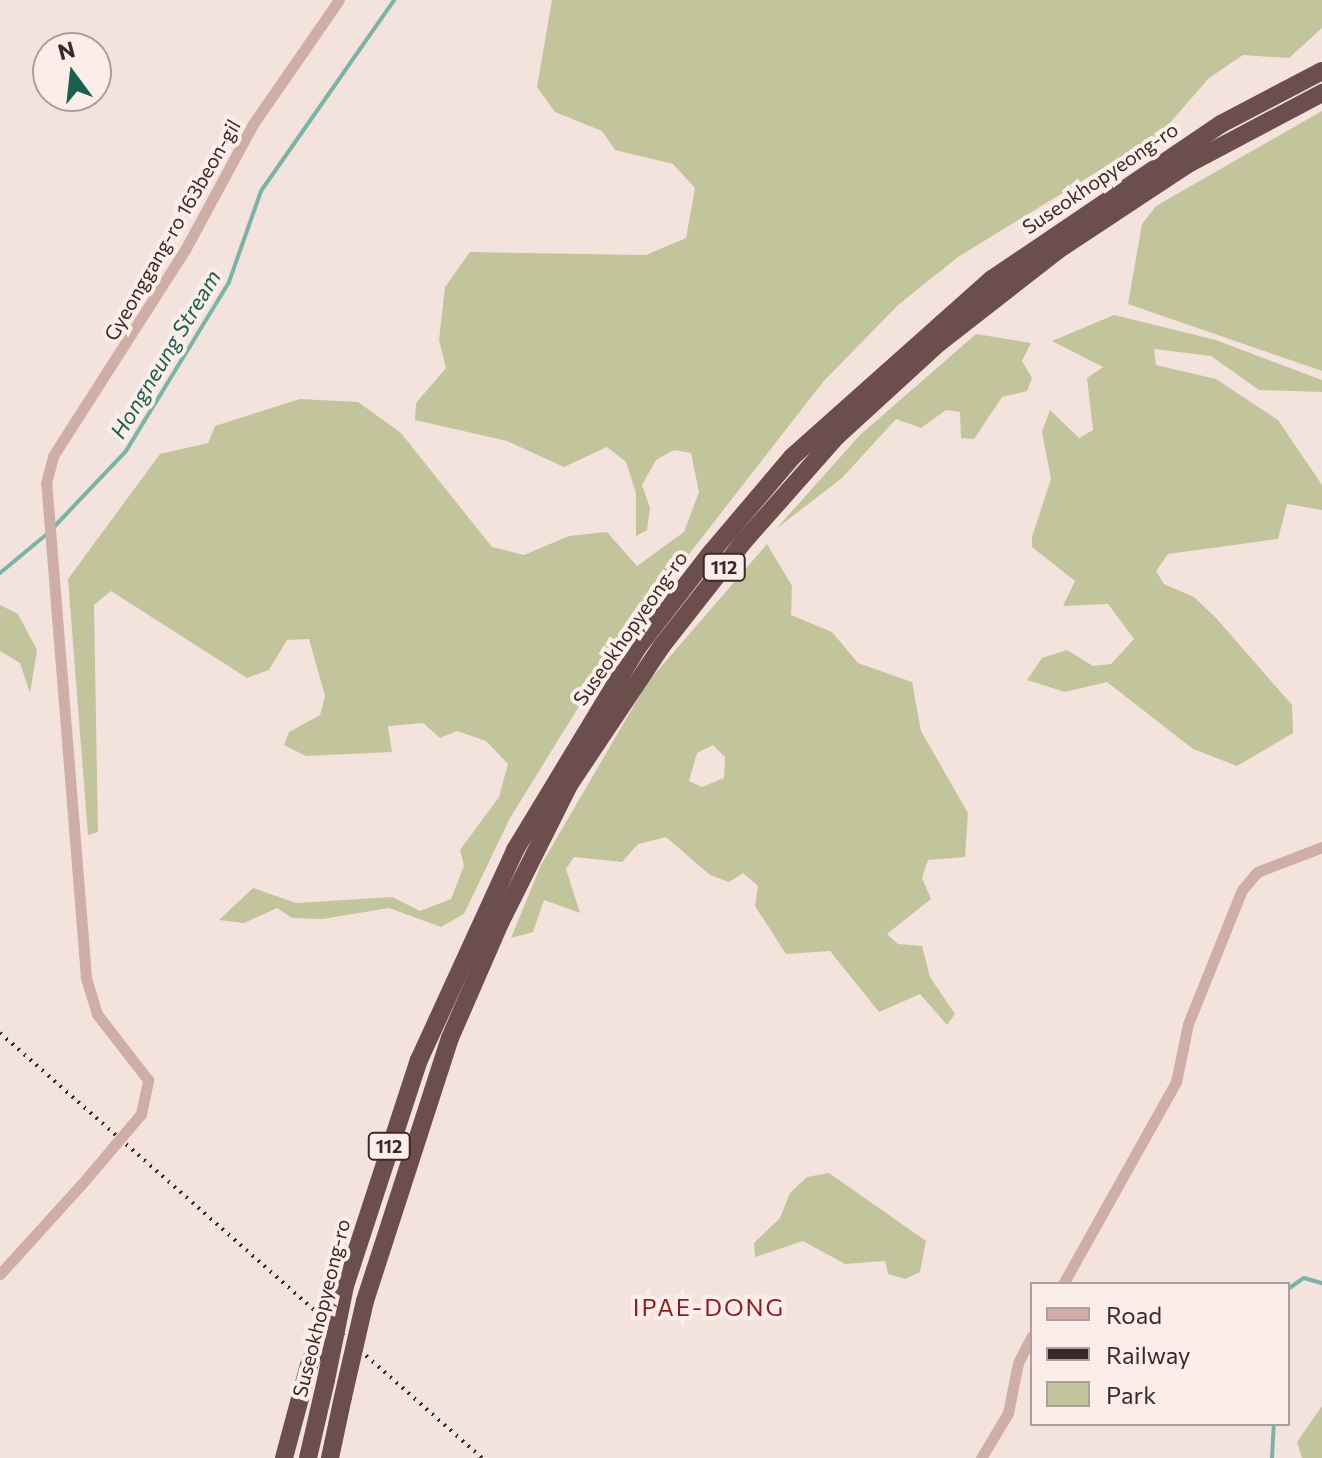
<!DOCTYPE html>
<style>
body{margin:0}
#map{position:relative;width:1322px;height:1458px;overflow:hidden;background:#f4e3dd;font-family:Commissioner,sans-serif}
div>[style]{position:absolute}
.green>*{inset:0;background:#c2c59b}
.stream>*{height:4px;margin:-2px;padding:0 2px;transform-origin:2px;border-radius:2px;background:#79b4a6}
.minor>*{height:11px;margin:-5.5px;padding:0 5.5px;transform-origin:5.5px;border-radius:5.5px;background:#ceaea7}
.trunk>*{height:18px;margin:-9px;padding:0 9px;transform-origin:9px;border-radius:9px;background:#6c4e4c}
.rail>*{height:4px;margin-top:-2px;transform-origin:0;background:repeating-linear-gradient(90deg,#3a2928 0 2px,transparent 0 8px)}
.minor-bridge>*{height:11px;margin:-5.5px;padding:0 5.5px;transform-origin:5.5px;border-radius:5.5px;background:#ceaea7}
.trunk-bridge>*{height:18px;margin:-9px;padding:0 9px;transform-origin:9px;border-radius:9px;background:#6c4e4c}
span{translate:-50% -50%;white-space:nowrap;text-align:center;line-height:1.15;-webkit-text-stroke:8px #fbeeea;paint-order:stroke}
.shield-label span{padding:2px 6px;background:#fbeeea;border:2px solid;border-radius:6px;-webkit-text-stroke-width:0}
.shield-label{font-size:18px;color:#3a2928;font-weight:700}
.street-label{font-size:20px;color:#3a2928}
.water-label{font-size:22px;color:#1a5f50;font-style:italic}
.quarter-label{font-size:24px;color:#8f1b1f;letter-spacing:2px}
.legend{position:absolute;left:1030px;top:1282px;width:260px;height:144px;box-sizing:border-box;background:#fbeeea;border:2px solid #ae9f9c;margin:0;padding:10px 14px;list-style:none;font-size:24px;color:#3a2928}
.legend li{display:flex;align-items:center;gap:16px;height:40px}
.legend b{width:40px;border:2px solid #ae9f9c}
.north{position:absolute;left:32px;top:32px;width:80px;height:80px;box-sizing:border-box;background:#fbeeea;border:2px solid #ae9f9c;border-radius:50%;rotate:345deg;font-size:22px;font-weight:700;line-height:32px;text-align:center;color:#3a2928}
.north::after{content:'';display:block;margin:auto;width:28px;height:36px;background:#1a5f50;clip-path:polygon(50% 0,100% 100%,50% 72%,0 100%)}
</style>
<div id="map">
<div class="green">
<div style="clip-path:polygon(552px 0,1322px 0,1322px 28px,1289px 58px,1243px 55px,1209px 78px,1162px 132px,958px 257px,898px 305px,823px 382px,612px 653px,510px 818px,464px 914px,441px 927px,389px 908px,323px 919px,292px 918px,277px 908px,244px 923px,219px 920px,253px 888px,296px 903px,392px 897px,420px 911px,451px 899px,464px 866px,460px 850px,499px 797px,508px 764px,486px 741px,457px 731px,440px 738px,423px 723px,388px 726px,392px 752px,306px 756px,284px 745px,289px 732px,320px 715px,325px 696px,309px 639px,287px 640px,269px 670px,247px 678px,111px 591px,94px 605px,98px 832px,88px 835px,68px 579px,160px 454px,208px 443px,215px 426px,300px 399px,358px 402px,401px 433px,492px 547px,524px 555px,569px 536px,607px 532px,637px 566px,684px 532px,699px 492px,691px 453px,674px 450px,656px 460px,642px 485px,650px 508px,647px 530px,636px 536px,636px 493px,626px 462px,607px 447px,564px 467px,507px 441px,415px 420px,416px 403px,446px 368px,439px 340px,445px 287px,470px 252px,646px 255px,686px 238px,695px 188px,673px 164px,615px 150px,602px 131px,555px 112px,537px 87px)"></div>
<div style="clip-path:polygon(1322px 111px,1322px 371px,1128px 304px,1142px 224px,1156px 206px)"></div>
<div style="clip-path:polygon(1114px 315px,1216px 340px,1322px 380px,1322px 392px,1259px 390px,1211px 356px,1154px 349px,1156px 365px,1216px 379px,1278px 420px,1322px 485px,1322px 510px,1287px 504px,1278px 539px,1168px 554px,1156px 571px,1164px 584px,1194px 597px,1216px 618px,1292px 705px,1293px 733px,1237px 766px,1193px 749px,1107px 682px,1065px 692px,1027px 680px,1042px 658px,1067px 650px,1093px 666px,1111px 664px,1134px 639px,1108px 604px,1063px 606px,1075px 581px,1032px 547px,1032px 537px,1051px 479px,1042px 432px,1050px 410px,1079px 438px,1093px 430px,1087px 378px,1103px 367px,1052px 341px)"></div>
<div style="clip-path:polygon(976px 334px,1031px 343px,1022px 361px,1032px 378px,1027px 391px,1002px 397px,974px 439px,961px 438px,960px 412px,946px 410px,921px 428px,896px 419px,842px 478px,776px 529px,860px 435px)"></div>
<div style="clip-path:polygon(evenodd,767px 544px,792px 586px,791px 615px,832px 632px,858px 663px,912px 682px,921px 731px,968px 813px,965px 857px,928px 860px,922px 878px,931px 899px,887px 934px,898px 944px,922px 946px,930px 977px,955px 1014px,947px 1025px,920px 994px,879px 1012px,830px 951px,786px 954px,755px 906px,758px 886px,743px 873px,729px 882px,710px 875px,666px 837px,638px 844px,622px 862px,574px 857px,566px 869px,580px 913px,544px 900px,533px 932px,511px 938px,541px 865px,647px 683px,767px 544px,713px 745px,725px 757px,724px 778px,702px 787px,689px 781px,697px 753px,713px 745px)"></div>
<div style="clip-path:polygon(0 605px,18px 614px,37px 650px,30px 693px,20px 663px,0 651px)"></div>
<div style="clip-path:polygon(829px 1173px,926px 1241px,920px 1272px,905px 1279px,888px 1274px,885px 1261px,845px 1264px,803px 1241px,755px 1257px,754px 1243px,780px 1218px,790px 1193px,807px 1177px)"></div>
<div style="clip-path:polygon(1322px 1406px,1322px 1458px,1302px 1458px,1297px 1442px)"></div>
</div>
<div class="stream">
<div style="left:53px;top:528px;width:106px;rotate:-46.5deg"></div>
<div style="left:126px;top:451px;width:198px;rotate:-58.6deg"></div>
<div style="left:229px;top:282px;width:96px;rotate:-70.6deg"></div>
<div style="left:261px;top:191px;width:233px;rotate:-55.1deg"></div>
<div style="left:0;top:573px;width:61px;rotate:-39.7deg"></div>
<div style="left:1288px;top:1289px;width:19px;rotate:-35deg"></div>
<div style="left:1304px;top:1278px;width:19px;rotate:16deg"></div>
<div style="left:1272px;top:1458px;width:34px;rotate:-87deg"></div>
</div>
<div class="minor">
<div style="left:141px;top:1114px;width:35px;rotate:-78deg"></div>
<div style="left:148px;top:1080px;width:83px;rotate:-127.7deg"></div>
<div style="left:97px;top:1014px;width:39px;rotate:-107deg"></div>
<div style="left:86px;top:977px;width:496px;rotate:-94.6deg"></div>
<div style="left:46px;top:483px;width:28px;rotate:-75deg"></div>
<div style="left:53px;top:456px;width:247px;rotate:-57.4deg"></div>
<div style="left:186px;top:248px;width:141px;rotate:-61.6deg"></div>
<div style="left:253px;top:124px;width:151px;rotate:-55.3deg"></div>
<div style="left:0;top:1274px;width:128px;rotate:-47.8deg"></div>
<div style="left:1063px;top:1284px;width:231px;rotate:-60.8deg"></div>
<div style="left:1176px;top:1082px;width:59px;rotate:-78.3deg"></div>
<div style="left:1188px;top:1024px;width:144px;rotate:-68.1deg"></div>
<div style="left:1242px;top:890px;width:23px;rotate:-50deg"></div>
<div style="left:1257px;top:872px;width:70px;rotate:-21deg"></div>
<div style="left:981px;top:1458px;width:52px;rotate:-59deg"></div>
<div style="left:1008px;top:1413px;width:51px;rotate:-78.7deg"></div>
<div style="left:1018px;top:1363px;width:30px;rotate:-63deg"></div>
</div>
<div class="trunk">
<div style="left:345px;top:1286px;width:238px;rotate:-71.9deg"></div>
<div style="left:419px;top:1060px;width:231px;rotate:-65.4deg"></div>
<div style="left:515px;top:850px;width:237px;rotate:-58.8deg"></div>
<div style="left:638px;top:647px;width:116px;rotate:-52.3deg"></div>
<div style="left:709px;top:555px;width:128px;rotate:-49.7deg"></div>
<div style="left:792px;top:457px;width:268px;rotate:-41.7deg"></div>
<div style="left:992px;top:279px;width:277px;rotate:-34.1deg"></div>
<div style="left:1221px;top:124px;width:114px;rotate:-27.7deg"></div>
<div style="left:365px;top:1301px;width:276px;rotate:-72.1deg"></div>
<div style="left:450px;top:1038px;width:125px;rotate:-66.5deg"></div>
<div style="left:500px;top:923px;width:154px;rotate:-63.4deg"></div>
<div style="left:569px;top:785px;width:166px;rotate:-56.3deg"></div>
<div style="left:661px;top:647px;width:136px;rotate:-51.9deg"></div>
<div style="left:745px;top:540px;width:139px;rotate:-48.5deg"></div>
<div style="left:837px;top:436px;width:138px;rotate:-42.4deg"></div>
<div style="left:939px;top:343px;width:151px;rotate:-38deg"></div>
<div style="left:1058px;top:250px;width:156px;rotate:-33.5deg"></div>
<div style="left:1188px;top:164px;width:152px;rotate:-27.9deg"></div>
<div style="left:284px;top:1458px;width:96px;rotate:-75deg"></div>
<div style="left:308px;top:1458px;width:80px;rotate:-77deg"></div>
<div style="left:330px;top:1458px;width:62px;rotate:-78deg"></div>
</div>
<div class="rail">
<div style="left:0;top:1033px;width:643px;rotate:41.4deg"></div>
</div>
<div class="minor-bridge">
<div style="left:86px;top:1179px;width:85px;rotate:-49.8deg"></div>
</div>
<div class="trunk-bridge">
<div style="left:309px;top:1365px;width:56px;rotate:-65.7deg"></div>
<div style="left:326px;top:1380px;width:96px;rotate:-78.6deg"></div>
<div style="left:343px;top:1397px;width:98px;rotate:-77.1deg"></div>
</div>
<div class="shield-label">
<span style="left:724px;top:567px">112</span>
<span style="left:389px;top:1146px">112</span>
</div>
<div class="street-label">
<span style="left:1100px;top:178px;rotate:-34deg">Suseokhopyeong-ro</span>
<span style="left:172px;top:230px;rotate:-60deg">Gyeonggang-ro 163beon-gil</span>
<span style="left:630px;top:628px;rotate:-55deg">Suseokhopyeong-ro</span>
<span style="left:321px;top:1308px;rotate:-76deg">Suseokhopyeong-ro</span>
</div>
<div class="water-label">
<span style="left:165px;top:354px;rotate:-59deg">Hongneung Stream</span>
</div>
<div class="quarter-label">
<span style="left:709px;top:1307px">IPAE-DONG</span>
</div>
<ul class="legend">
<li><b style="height:10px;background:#ceaea7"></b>Road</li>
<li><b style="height:10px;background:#3a2928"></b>Railway</li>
<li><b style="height:22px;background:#c2c59b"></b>Park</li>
</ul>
<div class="north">N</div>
</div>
